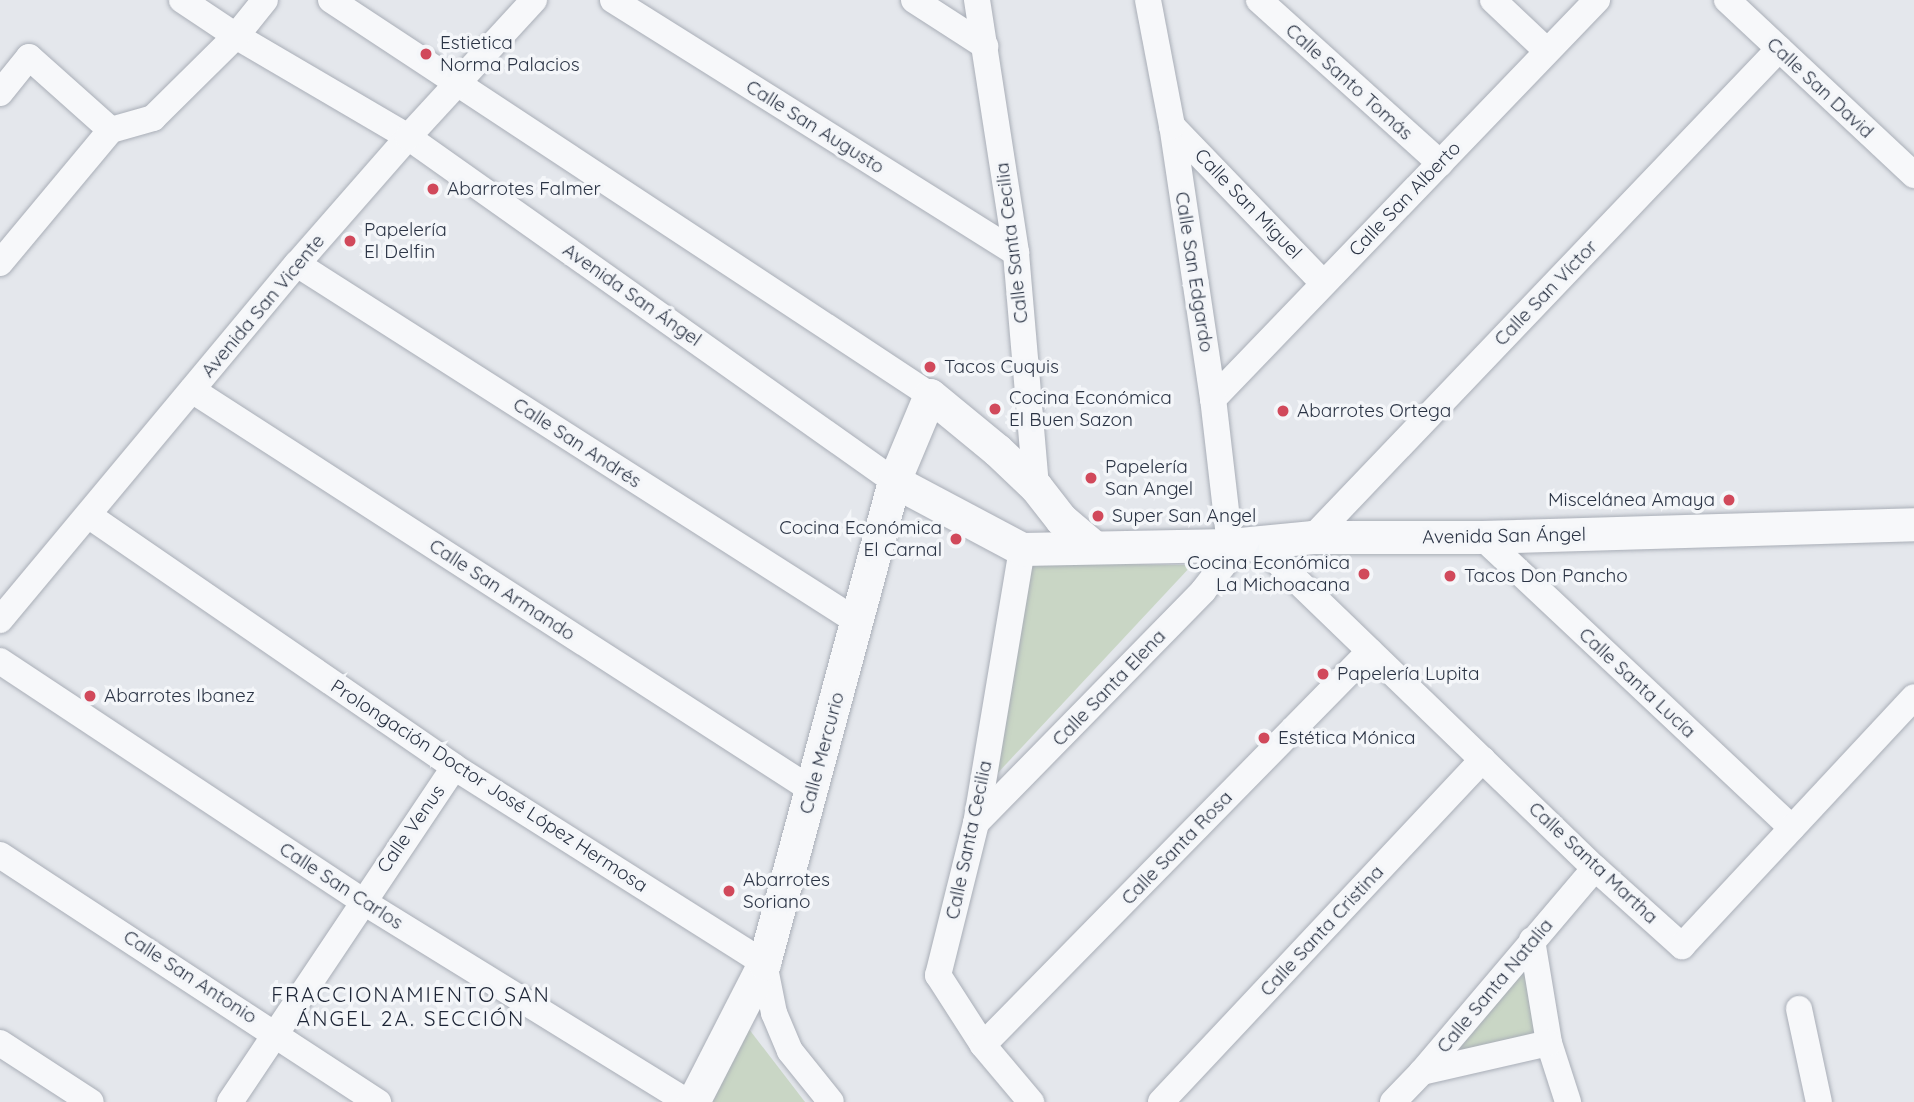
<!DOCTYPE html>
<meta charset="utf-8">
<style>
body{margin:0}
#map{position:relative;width:1914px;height:1102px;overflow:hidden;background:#e4e7ec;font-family:Quicksand,sans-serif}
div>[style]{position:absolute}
.green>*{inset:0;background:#c9d6c5}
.roads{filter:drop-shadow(0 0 2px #a9aeb7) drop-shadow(0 0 2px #a9aeb7)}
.minor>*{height:26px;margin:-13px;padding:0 13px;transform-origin:13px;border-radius:13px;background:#f7f8fa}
.tertiary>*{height:33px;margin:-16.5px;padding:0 16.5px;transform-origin:16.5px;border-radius:16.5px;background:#f7f8fa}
.dots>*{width:19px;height:19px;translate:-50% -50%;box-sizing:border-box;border:4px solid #f4f6f9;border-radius:50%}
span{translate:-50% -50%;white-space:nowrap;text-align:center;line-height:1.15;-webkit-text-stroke:7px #f4f6f9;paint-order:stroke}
.poi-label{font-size:19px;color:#2b3445}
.left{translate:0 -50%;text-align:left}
.right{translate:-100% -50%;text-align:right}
.street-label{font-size:19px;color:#2b3445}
.neighbourhood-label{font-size:21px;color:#1d2536;letter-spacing:2px}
</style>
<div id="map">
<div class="green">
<div style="clip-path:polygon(1029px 563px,1192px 565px,994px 777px)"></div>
<div style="clip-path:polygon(1528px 951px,1542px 1039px,1440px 1063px)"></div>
<div style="clip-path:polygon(742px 1020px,805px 1102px,703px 1102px)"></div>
</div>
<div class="roads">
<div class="minor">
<div style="left:182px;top:0;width:65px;rotate:33.7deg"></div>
<div style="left:236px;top:36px;width:199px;rotate:30.4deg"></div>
<div style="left:408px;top:137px;width:595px;rotate:35.29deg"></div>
<div style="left:331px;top:0;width:718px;rotate:33.4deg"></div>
<div style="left:613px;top:0;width:476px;rotate:32.1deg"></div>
<div style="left:914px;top:0;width:85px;rotate:32.9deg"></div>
<div style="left:977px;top:0;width:256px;rotate:81.2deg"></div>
<div style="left:1016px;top:253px;width:235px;rotate:85.1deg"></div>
<div style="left:1259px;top:0;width:244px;rotate:42deg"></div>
<div style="left:1493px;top:0;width:74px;rotate:43.4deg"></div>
<div style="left:1727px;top:0;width:256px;rotate:43.1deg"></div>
<div style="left:0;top:93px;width:46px;rotate:-51.1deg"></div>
<div style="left:29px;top:57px;width:110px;rotate:41.7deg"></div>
<div style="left:1172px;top:126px;width:218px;rotate:46.1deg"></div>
<div style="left:0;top:263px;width:173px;rotate:-50.2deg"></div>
<div style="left:111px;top:130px;width:44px;rotate:-15.9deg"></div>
<div style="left:153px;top:118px;width:117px;rotate:-44.7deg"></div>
<div style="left:236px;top:36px;width:46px;rotate:-51.1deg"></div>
<div style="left:297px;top:264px;width:665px;rotate:32.54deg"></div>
<div style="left:192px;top:390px;width:738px;rotate:32.83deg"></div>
<div style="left:1213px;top:399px;width:554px;rotate:-46.1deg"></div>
<div style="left:88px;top:515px;width:444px;rotate:34.5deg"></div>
<div style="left:454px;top:767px;width:367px;rotate:32.3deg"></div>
<div style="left:764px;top:963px;width:51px;rotate:78.7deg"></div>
<div style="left:774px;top:1013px;width:41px;rotate:67.2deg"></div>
<div style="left:790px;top:1051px;width:65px;rotate:51.2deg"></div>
<div style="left:1313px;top:537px;width:675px;rotate:-46.32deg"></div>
<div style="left:1482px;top:537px;width:425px;rotate:43.2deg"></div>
<div style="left:1259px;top:544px;width:467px;rotate:44deg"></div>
<div style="left:1595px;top:868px;width:117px;rotate:41.9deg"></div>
<div style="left:1682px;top:946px;width:340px;rotate:-47deg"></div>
<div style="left:1022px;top:549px;width:278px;rotate:99.5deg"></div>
<div style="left:976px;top:823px;width:157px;rotate:104deg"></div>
<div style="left:938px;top:975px;width:83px;rotate:57.3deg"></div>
<div style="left:983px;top:1045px;width:75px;rotate:49.9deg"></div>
<div style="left:0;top:620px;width:464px;rotate:-50.2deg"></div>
<div style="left:297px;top:264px;width:169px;rotate:-48.8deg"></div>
<div style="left:408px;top:137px;width:186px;rotate:-47.4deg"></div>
<div style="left:0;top:661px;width:434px;rotate:33.5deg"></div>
<div style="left:362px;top:901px;width:382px;rotate:31.7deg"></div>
<div style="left:976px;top:823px;width:325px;rotate:-45.6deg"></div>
<div style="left:1203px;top:591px;width:34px;rotate:-52deg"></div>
<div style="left:1224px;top:564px;width:20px;rotate:-72deg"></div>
<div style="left:1230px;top:545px;width:147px;rotate:-96.6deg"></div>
<div style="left:1213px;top:399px;width:276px;rotate:-98.5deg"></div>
<div style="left:1172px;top:126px;width:128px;rotate:-100.8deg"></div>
<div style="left:0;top:855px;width:452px;rotate:33.2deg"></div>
<div style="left:1532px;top:940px;width:104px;rotate:80.6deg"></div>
<div style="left:1549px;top:1043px;width:62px;rotate:72.1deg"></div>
<div style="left:1799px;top:1009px;width:95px;rotate:77.9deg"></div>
<div style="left:0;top:1043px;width:108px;rotate:33deg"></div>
<div style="left:983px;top:1045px;width:552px;rotate:-45.51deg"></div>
<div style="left:1422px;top:1072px;width:130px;rotate:-12.9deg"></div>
<div style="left:230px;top:1102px;width:403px;rotate:-56.2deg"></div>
<div style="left:1161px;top:1102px;width:470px;rotate:-46.8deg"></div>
<div style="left:1393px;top:1102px;width:42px;rotate:-46deg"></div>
<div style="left:1422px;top:1072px;width:267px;rotate:-49.7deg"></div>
</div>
<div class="tertiary">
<div style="left:894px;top:481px;width:145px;rotate:28deg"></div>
<div style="left:1022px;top:549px;width:208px;rotate:-1.1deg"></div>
<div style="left:1230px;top:545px;width:83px;rotate:-5.5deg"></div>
<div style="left:1313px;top:537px;width:169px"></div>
<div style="left:1482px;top:537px;width:432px;rotate:-1.7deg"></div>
<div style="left:693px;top:1102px;width:156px;rotate:-62.9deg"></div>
<div style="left:764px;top:963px;width:499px;rotate:-74.9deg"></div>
<div style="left:894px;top:481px;width:93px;rotate:-67.3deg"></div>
<div style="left:930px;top:395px;width:87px;rotate:39.4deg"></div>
<div style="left:997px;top:450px;width:54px;rotate:43.5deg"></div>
<div style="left:1036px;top:487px;width:41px;rotate:52deg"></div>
<div style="left:1061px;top:519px;width:43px;rotate:40.3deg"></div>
</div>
</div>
<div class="dots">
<div style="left:426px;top:54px;background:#d1495b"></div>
<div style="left:433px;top:189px;background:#d1495b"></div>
<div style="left:350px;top:241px;background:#d1495b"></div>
<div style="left:930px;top:367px;background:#d1495b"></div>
<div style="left:995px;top:409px;background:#d1495b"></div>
<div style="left:1283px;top:411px;background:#d1495b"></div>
<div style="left:1091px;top:478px;background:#d1495b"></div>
<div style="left:1729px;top:500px;background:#d1495b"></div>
<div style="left:1098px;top:516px;background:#d1495b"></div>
<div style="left:956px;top:539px;background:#d1495b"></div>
<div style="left:1364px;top:574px;background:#d1495b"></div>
<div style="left:1450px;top:576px;background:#d1495b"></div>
<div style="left:1323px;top:674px;background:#d1495b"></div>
<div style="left:90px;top:696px;background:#d1495b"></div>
<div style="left:1264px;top:738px;background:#d1495b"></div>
<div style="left:729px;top:891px;background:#d1495b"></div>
</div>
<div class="poi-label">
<span class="left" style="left:440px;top:54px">Estietica<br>Norma Palacios</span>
<span class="left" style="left:447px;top:189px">Abarrotes Falmer</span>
<span class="left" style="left:364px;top:241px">Papelería<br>El Delfin</span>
<span class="left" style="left:944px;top:367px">Tacos Cuquis</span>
<span class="left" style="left:1009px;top:409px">Cocina Económica<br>El Buen Sazon</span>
<span class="left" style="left:1297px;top:411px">Abarrotes Ortega</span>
<span class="left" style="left:1105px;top:478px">Papelería<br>San Angel</span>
<span class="right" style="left:1715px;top:500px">Miscelánea Amaya</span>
<span class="left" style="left:1112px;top:516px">Super San Angel</span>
<span class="right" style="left:942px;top:539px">Cocina Económica<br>El Carnal</span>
<span class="right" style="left:1350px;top:574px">Cocina Económica<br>La Michoacana</span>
<span class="left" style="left:1464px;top:576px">Tacos Don Pancho</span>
<span class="left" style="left:1337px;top:674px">Papelería Lupita</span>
<span class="left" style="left:104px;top:696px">Abarrotes Ibanez</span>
<span class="left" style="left:1278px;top:738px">Estética Mónica</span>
<span class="left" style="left:743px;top:891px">Abarrotes<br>Soriano</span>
</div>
<div class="street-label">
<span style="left:1349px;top:82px;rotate:42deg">Calle Santo Tomás</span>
<span style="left:1820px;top:88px;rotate:43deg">Calle San David</span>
<span style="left:815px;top:127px;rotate:32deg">Calle San Augusto</span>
<span style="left:1405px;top:199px;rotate:-46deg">Calle San Alberto</span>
<span style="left:1248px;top:204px;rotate:46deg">Calle San Miguel</span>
<span style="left:1012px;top:243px;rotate:-97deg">Calle Santa Cecilia</span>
<span style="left:1194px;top:272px;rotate:81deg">Calle San Edgardo</span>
<span style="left:1546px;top:293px;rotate:-46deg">Calle San Víctor</span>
<span style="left:632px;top:295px;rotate:35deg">Avenida San Ángel</span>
<span style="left:263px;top:306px;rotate:-50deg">Avenida San Vicente</span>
<span style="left:577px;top:443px;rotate:33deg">Calle San Andrés</span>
<span style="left:1504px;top:536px;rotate:-1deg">Avenida San Ángel</span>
<span style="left:502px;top:590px;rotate:33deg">Calle San Armando</span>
<span style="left:1637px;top:683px;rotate:43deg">Calle Santa Lucía</span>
<span style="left:1109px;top:688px;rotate:-46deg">Calle Santa Elena</span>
<span style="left:822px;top:753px;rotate:-75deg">Calle Mercurio</span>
<span style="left:489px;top:786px;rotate:33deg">Prolongación Doctor José López Hermosa</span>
<span style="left:411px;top:829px;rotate:-55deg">Calle Venus</span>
<span style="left:969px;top:840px;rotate:-78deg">Calle Santa Cecilia</span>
<span style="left:1177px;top:848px;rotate:-46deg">Calle Santa Rosa</span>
<span style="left:1593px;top:863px;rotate:43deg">Calle Santa Martha</span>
<span style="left:341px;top:886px;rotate:33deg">Calle San Carlos</span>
<span style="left:1322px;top:931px;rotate:-47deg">Calle Santa Cristina</span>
<span style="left:190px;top:977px;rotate:33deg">Calle San Antonio</span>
<span style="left:1495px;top:986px;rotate:-50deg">Calle Santa Natalia</span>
</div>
<div class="neighbourhood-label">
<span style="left:411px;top:1006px">FRACCIONAMIENTO SAN<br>ÁNGEL 2A. SECCIÓN</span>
</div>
</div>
